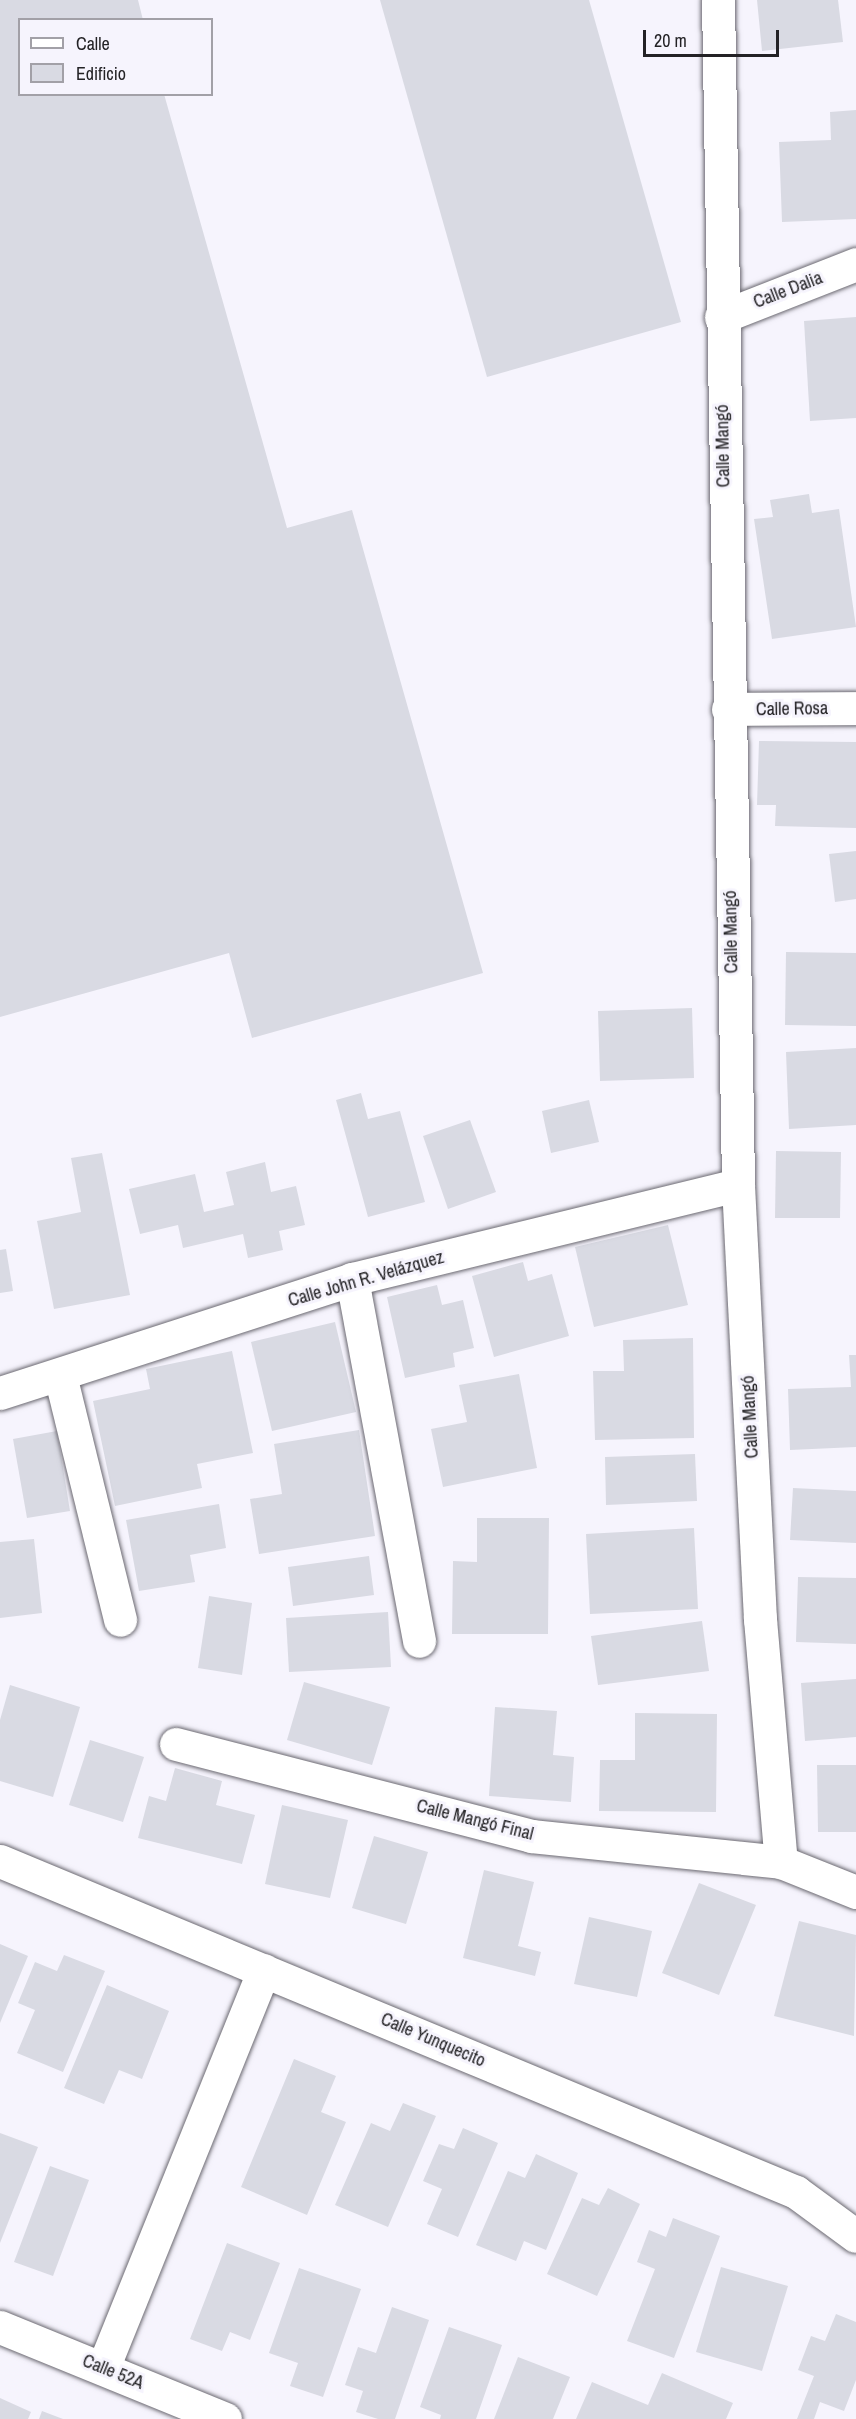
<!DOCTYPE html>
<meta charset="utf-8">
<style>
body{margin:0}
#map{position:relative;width:856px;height:2419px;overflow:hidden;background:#f6f4fd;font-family:"Archivo Narrow",sans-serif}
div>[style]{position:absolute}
.building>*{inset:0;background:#d9dae3}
.roads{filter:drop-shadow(0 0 2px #6b6971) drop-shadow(0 0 2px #6b6971)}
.minor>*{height:33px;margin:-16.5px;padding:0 16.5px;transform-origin:16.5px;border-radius:16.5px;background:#fff}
span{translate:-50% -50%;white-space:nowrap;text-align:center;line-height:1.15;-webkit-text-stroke:6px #f6f4fd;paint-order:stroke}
.street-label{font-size:18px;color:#232225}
.legend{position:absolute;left:18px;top:18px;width:195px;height:78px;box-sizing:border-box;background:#f6f4fd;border:2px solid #a2a0a7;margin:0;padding:8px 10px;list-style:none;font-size:18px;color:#232225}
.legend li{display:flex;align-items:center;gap:12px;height:30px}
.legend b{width:30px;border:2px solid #a2a0a7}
.scale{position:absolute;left:643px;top:30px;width:136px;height:27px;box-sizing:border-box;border:3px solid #232225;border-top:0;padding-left:8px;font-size:18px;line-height:21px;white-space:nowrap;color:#232225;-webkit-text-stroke:4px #f6f4fd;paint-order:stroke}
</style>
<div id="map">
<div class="building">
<div style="clip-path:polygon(0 0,138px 0,143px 20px,20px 20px,20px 94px,164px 94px,287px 528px,352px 510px,483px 973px,252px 1038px,229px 953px,0 1017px)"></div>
<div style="clip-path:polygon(380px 0,589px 0,681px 322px,487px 377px)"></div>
<div style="clip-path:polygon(757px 0,838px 0,843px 42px,762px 51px)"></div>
<div style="clip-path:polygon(856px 110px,856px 219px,782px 222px,779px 142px,831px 140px,830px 112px)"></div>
<div style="clip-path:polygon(856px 317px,856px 418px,810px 421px,804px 321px)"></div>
<div style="clip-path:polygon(809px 494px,812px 513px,839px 509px,856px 627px,772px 639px,754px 519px,773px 517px,770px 500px)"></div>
<div style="clip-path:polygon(759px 741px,856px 742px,856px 828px,775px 826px,776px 805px,757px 805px)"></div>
<div style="clip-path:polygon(856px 851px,856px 899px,835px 902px,829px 854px)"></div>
<div style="clip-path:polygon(786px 952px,856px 953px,856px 1026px,785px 1025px)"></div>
<div style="clip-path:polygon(692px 1008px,694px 1078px,600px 1081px,598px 1011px)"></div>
<div style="clip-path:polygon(856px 1048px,856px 1125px,789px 1129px,786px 1052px)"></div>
<div style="clip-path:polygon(361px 1093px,368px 1119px,400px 1111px,425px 1202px,368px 1217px,336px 1100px)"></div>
<div style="clip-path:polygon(589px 1100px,599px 1142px,551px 1153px,542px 1111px)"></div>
<div style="clip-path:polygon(470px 1120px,496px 1192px,448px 1209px,423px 1136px)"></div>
<div style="clip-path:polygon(776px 1151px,841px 1152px,840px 1218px,775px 1218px)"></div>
<div style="clip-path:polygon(102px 1153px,130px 1295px,54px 1309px,37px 1221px,81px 1212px,71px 1158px)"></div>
<div style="clip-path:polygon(265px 1162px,271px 1192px,296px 1186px,305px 1225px,279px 1231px,283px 1250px,248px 1258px,243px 1234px,183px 1248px,178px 1225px,140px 1234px,129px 1189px,195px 1174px,204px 1212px,234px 1205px,226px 1172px)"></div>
<div style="clip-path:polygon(668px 1225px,688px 1305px,594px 1327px,575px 1247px)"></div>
<div style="clip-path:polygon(6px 1249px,13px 1291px,0 1293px,0 1250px)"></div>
<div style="clip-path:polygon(523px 1262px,528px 1281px,552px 1274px,569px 1336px,494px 1357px,472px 1276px)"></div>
<div style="clip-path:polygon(437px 1285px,442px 1305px,463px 1300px,474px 1348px,453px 1353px,455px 1367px,405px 1378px,387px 1297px)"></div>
<div style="clip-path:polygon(335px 1322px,356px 1412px,272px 1431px,251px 1342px)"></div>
<div style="clip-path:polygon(693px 1338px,694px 1438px,595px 1440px,593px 1371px,624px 1371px,623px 1340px)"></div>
<div style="clip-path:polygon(232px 1351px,253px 1453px,197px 1464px,202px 1488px,115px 1506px,93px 1401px,150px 1389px,146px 1369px)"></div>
<div style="clip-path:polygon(849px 1355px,856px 1355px,856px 1447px,790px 1450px,788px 1389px,851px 1387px)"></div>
<div style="clip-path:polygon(519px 1374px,537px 1468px,443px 1487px,431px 1429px,467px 1422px,459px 1385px)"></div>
<div style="clip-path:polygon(359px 1430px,375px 1536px,259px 1554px,250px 1499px,282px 1494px,274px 1444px)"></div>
<div style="clip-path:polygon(57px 1431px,70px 1511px,27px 1518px,13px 1439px)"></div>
<div style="clip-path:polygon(695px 1454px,697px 1501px,606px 1505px,605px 1457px)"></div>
<div style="clip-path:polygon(793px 1488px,856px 1491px,856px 1543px,790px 1540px)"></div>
<div style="clip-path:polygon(219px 1504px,226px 1548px,190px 1555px,195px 1582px,139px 1591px,126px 1520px)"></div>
<div style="clip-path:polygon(477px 1518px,549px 1518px,548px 1634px,452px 1634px,453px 1561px,477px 1562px)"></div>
<div style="clip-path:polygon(694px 1528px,698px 1609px,590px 1614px,586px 1534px)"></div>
<div style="clip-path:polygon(34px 1539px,42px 1613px,0 1618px,0 1542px)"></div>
<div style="clip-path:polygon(369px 1556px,374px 1595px,293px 1606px,288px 1567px)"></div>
<div style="clip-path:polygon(798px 1577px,856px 1578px,856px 1644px,796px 1642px)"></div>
<div style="clip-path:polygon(209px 1596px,252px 1603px,242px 1675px,198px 1668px)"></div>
<div style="clip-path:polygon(388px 1612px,391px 1667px,289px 1672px,286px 1618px)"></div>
<div style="clip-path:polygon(702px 1621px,709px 1671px,598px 1685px,591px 1636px)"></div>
<div style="clip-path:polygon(856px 1679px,856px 1737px,805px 1741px,801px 1683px)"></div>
<div style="clip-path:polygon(304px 1682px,390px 1707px,372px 1765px,287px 1740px)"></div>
<div style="clip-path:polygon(10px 1685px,80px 1707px,53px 1797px,0 1781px,0 1720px)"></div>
<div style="clip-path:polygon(495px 1707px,557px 1711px,553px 1755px,574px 1757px,571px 1802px,489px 1796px)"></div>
<div style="clip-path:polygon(635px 1713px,717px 1714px,716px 1812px,599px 1811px,600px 1760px,635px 1760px)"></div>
<div style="clip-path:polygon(90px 1740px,144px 1757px,123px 1822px,69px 1805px)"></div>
<div style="clip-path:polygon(817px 1765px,856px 1765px,856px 1832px,818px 1832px)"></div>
<div style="clip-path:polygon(175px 1768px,222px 1781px,216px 1805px,255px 1815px,242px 1864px,138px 1838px,149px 1796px,166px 1801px)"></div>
<div style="clip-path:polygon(282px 1805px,348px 1820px,330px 1898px,265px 1884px)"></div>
<div style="clip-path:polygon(374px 1836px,428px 1852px,406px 1924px,352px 1908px)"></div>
<div style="clip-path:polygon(484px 1870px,534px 1882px,518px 1946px,541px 1952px,535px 1976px,463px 1958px)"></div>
<div style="clip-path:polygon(699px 1883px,756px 1905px,719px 1995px,662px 1973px)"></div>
<div style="clip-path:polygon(589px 1917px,652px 1931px,637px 1997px,574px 1984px)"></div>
<div style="clip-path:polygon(799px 1921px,856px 1935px,854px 2036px,774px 2016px)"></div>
<div style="clip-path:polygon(0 1944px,28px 1956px,0 2023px)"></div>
<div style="clip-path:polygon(64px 1955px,105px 1971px,63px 2072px,17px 2053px,35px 2010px,18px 2003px,35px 1962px,57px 1971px)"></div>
<div style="clip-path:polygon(107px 1985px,169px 2011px,142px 2079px,119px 2070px,104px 2104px,64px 2088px)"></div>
<div style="clip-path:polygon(294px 2059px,336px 2076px,321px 2112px,346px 2122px,307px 2215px,241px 2187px)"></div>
<div style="clip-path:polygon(403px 2103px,436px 2116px,388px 2227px,335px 2205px,371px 2123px,390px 2131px)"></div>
<div style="clip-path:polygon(463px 2128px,498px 2143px,458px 2237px,427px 2224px,442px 2189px,423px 2181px,439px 2144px,454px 2149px)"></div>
<div style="clip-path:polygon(0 2133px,38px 2147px,0 2243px)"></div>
<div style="clip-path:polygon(536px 2154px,578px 2173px,546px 2250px,524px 2241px,516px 2261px,476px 2245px,508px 2171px,525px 2178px)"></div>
<div style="clip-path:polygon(50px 2166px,89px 2180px,53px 2276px,14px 2262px)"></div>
<div style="clip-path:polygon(608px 2188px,640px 2204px,597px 2296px,547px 2274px,582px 2198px,599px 2205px)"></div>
<div style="clip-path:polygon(673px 2218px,720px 2236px,674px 2358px,627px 2341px,655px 2269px,637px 2262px,649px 2230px,666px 2237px)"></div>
<div style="clip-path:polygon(227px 2243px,280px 2263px,250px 2340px,230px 2332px,222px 2351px,190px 2339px)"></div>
<div style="clip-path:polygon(721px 2267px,788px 2286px,762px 2371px,696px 2352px)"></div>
<div style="clip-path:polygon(299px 2268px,361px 2289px,323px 2397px,290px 2386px,298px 2363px,269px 2353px)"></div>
<div style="clip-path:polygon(392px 2307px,429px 2320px,395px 2419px,378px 2419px,356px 2412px,363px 2391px,345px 2385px,358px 2347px,376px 2353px)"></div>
<div style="clip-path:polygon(836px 2314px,856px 2322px,856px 2380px,844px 2411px,820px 2402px,814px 2419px,797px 2419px,814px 2376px,798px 2370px,811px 2336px,825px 2341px)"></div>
<div style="clip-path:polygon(449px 2327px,502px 2345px,476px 2419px,440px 2419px,441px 2415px,420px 2407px)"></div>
<div style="clip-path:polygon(518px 2357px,570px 2377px,553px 2419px,494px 2419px)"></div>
<div style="clip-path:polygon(662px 2373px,733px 2403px,726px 2419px,576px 2419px,592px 2382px,648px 2405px)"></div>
<div style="clip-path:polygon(0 2398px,31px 2412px,28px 2419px,0 2419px)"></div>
<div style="clip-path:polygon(42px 2411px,63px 2419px,39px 2419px)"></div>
</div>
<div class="roads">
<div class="minor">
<div style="left:718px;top:0;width:1185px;rotate:89.03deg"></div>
<div style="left:738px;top:1185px;width:435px;rotate:87.1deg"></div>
<div style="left:760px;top:1619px;width:244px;rotate:85.1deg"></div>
<div style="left:721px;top:317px;width:145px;rotate:-21.4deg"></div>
<div style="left:728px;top:709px;width:128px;rotate:-0.4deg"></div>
<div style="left:352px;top:1279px;width:368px;rotate:79.5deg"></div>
<div style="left:60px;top:1375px;width:252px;rotate:76.2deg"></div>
<div style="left:0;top:1393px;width:370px;rotate:-17.9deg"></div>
<div style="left:352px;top:1279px;width:397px;rotate:-13.7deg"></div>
<div style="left:176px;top:1744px;width:367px;rotate:14.5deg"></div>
<div style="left:531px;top:1836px;width:251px;rotate:5.9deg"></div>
<div style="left:781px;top:1862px;width:81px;rotate:21.8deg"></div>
<div style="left:0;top:1861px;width:862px;rotate:22.58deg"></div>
<div style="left:796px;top:2192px;width:74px;rotate:36.3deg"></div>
<div style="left:0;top:2327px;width:243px;rotate:22.2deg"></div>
<div style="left:103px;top:2368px;width:429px;rotate:-68deg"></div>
</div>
</div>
<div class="street-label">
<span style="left:788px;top:290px;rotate:-21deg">Calle Dalia</span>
<span style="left:723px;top:446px;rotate:-91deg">Calle Mangó</span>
<span style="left:792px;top:709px;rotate:-1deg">Calle Rosa</span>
<span style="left:731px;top:932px;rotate:-91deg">Calle Mangó</span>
<span style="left:366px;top:1279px;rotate:-16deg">Calle John R. Velázquez</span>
<span style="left:750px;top:1417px;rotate:-93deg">Calle Mangó</span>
<span style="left:475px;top:1820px;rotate:14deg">Calle Mangó Final</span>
<span style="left:433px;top:2040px;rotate:23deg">Calle Yunquecito</span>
<span style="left:113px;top:2372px;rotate:22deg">Calle 52A</span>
</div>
<ul class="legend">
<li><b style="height:8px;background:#fff"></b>Calle</li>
<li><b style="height:16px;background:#d9dae3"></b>Edificio</li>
</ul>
<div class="scale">20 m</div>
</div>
